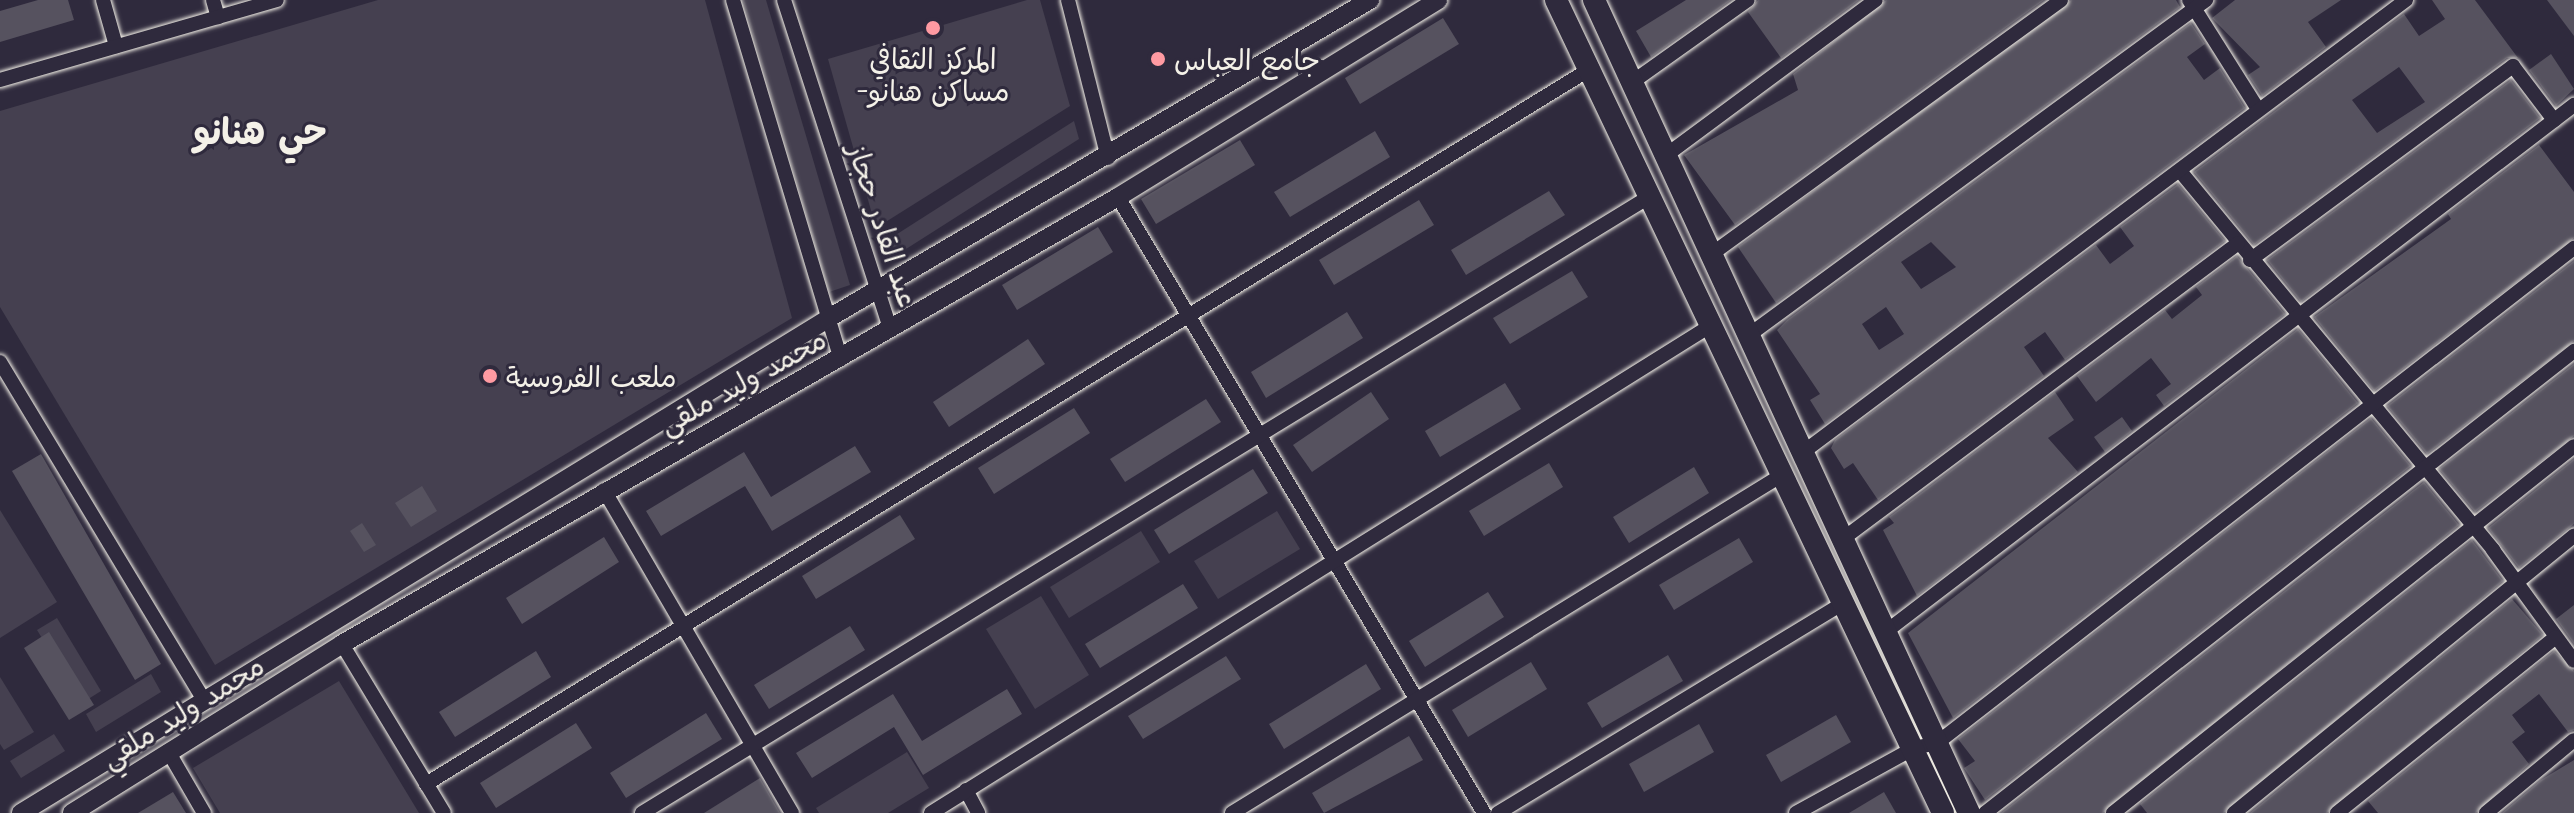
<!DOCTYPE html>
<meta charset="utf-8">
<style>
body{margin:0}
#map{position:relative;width:2574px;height:813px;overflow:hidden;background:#2f2a3d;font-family:Mali,"Playpen Sans Arabic",sans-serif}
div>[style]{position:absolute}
.green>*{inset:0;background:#454050}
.building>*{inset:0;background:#56525f}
.roads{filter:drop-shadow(0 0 2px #f4f1e8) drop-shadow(0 0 2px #f4f1e8)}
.minor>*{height:14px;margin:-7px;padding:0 7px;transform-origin:7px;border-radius:7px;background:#2f2a3d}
.tertiary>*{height:18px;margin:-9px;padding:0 9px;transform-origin:9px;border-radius:9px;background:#2f2a3d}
.secondary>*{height:22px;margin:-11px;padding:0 11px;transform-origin:11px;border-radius:11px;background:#2f2a3d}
.dots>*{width:22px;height:22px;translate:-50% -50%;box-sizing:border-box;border:4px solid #2f2a3d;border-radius:50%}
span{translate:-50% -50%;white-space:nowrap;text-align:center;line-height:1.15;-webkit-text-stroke:6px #2f2a3d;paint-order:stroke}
.poi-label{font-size:28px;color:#f4f1e8}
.left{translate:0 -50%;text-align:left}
.street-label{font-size:28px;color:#f4f1e8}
.district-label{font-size:36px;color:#f4f1e8;font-weight:700}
</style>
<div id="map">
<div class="green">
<div style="clip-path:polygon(378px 0,705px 0,792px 318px,215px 665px,0 307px,0 111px)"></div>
<div style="clip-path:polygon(743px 0,766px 0,850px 285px,829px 292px)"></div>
<div style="clip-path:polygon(1027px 0,1040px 0,1070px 106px,876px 228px,828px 59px)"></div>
<div style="clip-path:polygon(1074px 121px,1079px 139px,884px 263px,880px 245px)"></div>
<div style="clip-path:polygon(0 510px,57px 602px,0 638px)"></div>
<div style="clip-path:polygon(1277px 511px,1300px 549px,1218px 599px,1194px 561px)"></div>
<div style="clip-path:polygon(1141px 531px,1160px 562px,1069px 618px,1050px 587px)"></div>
<div style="clip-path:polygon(1041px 596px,1089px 675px,1035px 709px,986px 629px)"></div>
<div style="clip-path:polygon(57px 618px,101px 691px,82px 703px,37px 630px)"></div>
<div style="clip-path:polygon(151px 674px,161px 692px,96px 732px,86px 714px)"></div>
<div style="clip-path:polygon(0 677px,34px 732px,4px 750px,0 744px)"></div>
<div style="clip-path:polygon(339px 681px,419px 813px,220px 813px,193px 768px)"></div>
<div style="clip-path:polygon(54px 734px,65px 751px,21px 778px,10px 761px)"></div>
<div style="clip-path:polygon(907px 752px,929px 788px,888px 813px,819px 813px,816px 808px)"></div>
</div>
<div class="building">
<div style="clip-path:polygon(38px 0,68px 0,74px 20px,0 42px,0 11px)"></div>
<div style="clip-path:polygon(1686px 0,1731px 0,1651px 57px,1636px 31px)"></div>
<div style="clip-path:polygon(1758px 0,1859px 0,1781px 58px,1748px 12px)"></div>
<div style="clip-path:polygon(1886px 0,2044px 0,1735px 225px,1684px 155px,1798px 90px,1793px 74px)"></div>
<div style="clip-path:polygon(2071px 0,2176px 0,2180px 7px,1776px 303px,1738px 247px)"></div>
<div style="clip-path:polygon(2235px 0,2341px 0,2308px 22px,2326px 47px,2262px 96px,2248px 75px,2260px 67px,2212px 18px)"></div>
<div style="clip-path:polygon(evenodd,2432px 0,2475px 0,2518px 58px,2507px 58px,2254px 245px,2194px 172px,2404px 14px,2419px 36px,2445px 19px,2432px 0,2399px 67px,2425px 102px,2377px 133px,2352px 100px,2399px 67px)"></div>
<div style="clip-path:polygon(2547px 0,2574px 0,2574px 36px)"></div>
<div style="clip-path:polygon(1443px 18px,1459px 44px,1360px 104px,1345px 78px)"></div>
<div style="clip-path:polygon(evenodd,2191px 23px,2205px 44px,2187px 57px,2204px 80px,2220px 68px,2245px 108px,1825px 424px,1810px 400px,1820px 394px,1777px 330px,1787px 320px,2191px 23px,1931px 242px,1956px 267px,1921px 289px,1901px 262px,1931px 242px,2191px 23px,1886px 307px,1904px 334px,1879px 350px,1862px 324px,1886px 307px)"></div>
<div style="clip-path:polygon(2551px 54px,2574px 89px,2556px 106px,2529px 70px)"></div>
<div style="clip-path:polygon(2511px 80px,2540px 118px,2301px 302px,2267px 260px)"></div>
<div style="clip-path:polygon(1375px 131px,1390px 157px,1290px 217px,1274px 192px)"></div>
<div style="clip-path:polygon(1240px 140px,1255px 165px,1156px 224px,1141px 199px)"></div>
<div style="clip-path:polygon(2539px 145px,2574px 192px,2574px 238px,2374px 391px,2314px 317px,2451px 219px,2448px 214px)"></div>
<div style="clip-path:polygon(2178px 184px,2225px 241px,2065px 360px,2045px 332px,2024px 347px,2044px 376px,1878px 500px,1853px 463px,1844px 469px,1831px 448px,1835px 440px,2096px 245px,2110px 264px,2134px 246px,2120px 227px)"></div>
<div style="clip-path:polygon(1549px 191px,1565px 215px,1466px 275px,1451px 250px)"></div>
<div style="clip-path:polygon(1419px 200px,1434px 225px,1334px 285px,1319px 260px)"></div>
<div style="clip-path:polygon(1098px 227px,1113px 252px,1017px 310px,1002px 285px)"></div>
<div style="clip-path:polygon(2237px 256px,2285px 314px,2164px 406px,2156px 395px,2171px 384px,2151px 358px,2096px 402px,2077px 376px,2165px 310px,2172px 319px,2202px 295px,2196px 287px)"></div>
<div style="clip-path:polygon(2574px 261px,2574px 341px,2427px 454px,2387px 406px)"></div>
<div style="clip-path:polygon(1572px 271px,1588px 297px,1510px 344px,1493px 318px)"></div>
<div style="clip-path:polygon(1347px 312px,1363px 338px,1266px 398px,1251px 372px)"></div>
<div style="clip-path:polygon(2298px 329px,2358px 403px,1953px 718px,1908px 633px)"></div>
<div style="clip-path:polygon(1028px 339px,1045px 364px,949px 427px,933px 402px)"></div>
<div style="clip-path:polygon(2574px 364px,2574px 436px,2475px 512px,2439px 469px)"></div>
<div style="clip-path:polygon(1505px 383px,1521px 409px,1440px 457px,1425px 431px)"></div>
<div style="clip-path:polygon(1371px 392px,1389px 419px,1312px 472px,1293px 445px)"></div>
<div style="clip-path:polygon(2055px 392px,2074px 420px,2048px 438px,2078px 472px,1917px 596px,1883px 530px,1894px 523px,1889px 517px)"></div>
<div style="clip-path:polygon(1206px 399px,1221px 422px,1125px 482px,1110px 459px)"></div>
<div style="clip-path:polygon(1074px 408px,1090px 433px,994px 494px,978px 468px)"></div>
<div style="clip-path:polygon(2122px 417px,2132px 431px,2105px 452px,2094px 437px)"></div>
<div style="clip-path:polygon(2371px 418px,2411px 466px,1985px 800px,1964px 768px,1975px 761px,1958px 739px)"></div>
<div style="clip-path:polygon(855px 446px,871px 472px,772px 531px,745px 486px,661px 536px,646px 511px,744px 452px,771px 497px)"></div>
<div style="clip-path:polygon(41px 454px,161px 664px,135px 680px,12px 471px)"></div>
<div style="clip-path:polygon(2574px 459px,2574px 524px,2519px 568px,2488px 528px)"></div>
<div style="clip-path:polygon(1549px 463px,1563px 487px,1484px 536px,1469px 511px)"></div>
<div style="clip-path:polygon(1694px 467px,1709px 493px,1629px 543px,1613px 517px)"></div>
<div style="clip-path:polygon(1253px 469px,1268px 493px,1169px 554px,1154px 530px)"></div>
<div style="clip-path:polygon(2424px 482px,2459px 525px,2103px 813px,2001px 813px)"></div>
<div style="clip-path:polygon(422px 486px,437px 511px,411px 527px,395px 503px)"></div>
<div style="clip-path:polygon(900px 515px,915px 539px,816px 599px,802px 576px)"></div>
<div style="clip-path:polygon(362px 523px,376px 545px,364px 552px,350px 531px)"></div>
<div style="clip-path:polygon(604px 537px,619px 562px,522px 624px,506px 598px)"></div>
<div style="clip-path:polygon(1739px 538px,1753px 562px,1674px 610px,1659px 585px)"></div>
<div style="clip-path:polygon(2472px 540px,2503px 581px,2224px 813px,2147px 813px,2140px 804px)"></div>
<div style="clip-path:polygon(1183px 584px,1198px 608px,1100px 668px,1085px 644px)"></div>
<div style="clip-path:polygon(1488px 592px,1504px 617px,1425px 667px,1409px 641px)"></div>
<div style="clip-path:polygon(2512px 599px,2543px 635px,2327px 813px,2250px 813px)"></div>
<div style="clip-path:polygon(2574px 605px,2574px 644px,2556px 619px)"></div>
<div style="clip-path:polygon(850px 626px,865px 650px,769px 709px,754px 685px)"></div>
<div style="clip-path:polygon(49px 632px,94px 705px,69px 720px,24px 648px)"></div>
<div style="clip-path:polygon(536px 651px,551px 677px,455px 737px,439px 712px)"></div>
<div style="clip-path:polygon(2554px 651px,2574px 671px,2574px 730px,2568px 732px,2539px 694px,2512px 715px,2525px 732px,2512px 742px,2529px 764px,2476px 813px,2378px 813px,2368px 801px)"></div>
<div style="clip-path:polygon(1668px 655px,1683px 681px,1602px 728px,1587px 703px)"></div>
<div style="clip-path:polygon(1226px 656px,1241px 679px,1143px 739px,1128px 716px)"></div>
<div style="clip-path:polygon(1531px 662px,1547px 689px,1468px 737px,1452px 710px)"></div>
<div style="clip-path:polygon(1366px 664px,1381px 689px,1284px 749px,1269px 724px)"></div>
<div style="clip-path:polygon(1007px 689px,1022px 714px,923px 775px,894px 727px,812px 778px,796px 753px,893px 694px,922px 741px)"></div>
<div style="clip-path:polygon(706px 713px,722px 739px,626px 798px,610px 773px)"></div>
<div style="clip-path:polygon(1836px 715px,1851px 742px,1781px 782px,1766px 755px)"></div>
<div style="clip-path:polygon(576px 723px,592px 748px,496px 808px,480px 783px)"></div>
<div style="clip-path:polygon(1699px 724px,1714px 752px,1644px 792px,1629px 764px)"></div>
<div style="clip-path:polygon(1409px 736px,1423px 760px,1324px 813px,1312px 793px)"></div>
<div style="clip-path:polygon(2574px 760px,2574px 813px,2502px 813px,2541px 780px)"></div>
<div style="clip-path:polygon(760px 778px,780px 813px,704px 813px)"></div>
<div style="clip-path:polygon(173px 792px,186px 813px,138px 813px)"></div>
<div style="clip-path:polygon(1884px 792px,1896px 813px,1849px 813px)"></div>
</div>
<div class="roads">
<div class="minor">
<div style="left:103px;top:0;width:48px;rotate:74.2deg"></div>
<div style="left:213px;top:0;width:18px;rotate:74deg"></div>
<div style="left:733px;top:0;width:375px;rotate:73.3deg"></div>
<div style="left:784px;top:0;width:346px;rotate:72.1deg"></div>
<div style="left:1068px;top:0;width:163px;rotate:75.8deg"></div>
<div style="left:2189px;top:0;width:129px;rotate:57.7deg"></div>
<div style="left:0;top:80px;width:288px;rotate:-16.1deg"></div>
<div style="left:1631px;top:83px;width:143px;rotate:-35.4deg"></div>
<div style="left:1665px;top:156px;width:262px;rotate:-36.5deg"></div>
<div style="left:2180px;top:171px;width:492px;rotate:50.4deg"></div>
<div style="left:2493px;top:550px;width:137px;rotate:53.9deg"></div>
<div style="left:1118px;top:197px;width:717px;rotate:59.28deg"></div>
<div style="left:1709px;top:256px;width:435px;rotate:-36deg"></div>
<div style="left:2250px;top:260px;width:327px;rotate:-36.4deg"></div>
<div style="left:2513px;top:66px;width:68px;rotate:52.8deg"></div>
<div style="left:1749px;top:335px;width:567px;rotate:-36.24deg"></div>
<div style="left:0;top:362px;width:397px;rotate:58.9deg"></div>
<div style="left:1802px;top:453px;width:755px;rotate:-36.87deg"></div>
<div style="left:604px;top:490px;width:374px;rotate:59.8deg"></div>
<div style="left:1844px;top:538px;width:492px;rotate:-36.8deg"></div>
<div style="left:1888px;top:630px;width:864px;rotate:-37.43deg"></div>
<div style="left:342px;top:644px;width:197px;rotate:58.9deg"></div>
<div style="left:168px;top:751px;width:72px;rotate:59.9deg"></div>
<div style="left:426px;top:784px;width:1366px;rotate:-31.56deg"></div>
<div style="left:966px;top:790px;width:26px;rotate:62deg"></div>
<div style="left:642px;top:813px;width:1178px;rotate:-31.46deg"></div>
<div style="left:931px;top:813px;width:919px;rotate:-32.01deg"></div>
<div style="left:1232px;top:813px;width:646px;rotate:-31.57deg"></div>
<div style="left:1498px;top:813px;width:404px;rotate:-31.3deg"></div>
<div style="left:1796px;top:813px;width:135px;rotate:-28.8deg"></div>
<div style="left:1914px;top:748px;width:24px;rotate:-12deg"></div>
<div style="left:1937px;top:743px;width:807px;rotate:-37.85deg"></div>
<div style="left:1985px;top:813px;width:749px;rotate:-38.11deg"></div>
<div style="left:2113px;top:813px;width:589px;rotate:-38.52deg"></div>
<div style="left:2234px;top:813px;width:439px;rotate:-39.2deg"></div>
<div style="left:2337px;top:813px;width:280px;rotate:-38.8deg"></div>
<div style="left:2486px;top:813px;width:114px;rotate:-39.7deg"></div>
</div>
<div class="tertiary">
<div style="left:21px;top:813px;width:948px;rotate:-31.49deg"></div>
<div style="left:829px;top:318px;width:628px;rotate:-30.45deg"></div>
<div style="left:72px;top:813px;width:319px;rotate:-32deg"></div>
<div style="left:342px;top:644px;width:896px;rotate:-29.94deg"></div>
<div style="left:1118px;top:197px;width:376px;rotate:-31.6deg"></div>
</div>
<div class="secondary">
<div style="left:1556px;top:0;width:900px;rotate:64.54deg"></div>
<div style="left:1594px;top:0;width:895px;rotate:65.24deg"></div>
</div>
</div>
<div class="dots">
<div style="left:933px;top:28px;background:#ff9aa2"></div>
<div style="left:1158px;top:59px;background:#ff9aa2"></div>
<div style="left:490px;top:376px;background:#ff9aa2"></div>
</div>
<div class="poi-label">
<span style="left:933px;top:74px">المركز الثقافي<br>-مساكن هنانو</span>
<span class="left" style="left:1174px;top:59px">جامع العباس</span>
<span class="left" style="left:506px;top:376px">ملعب الفروسية</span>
</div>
<div class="street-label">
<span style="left:884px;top:225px;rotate:72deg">عبد القادر حجاز</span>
<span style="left:742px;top:381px;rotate:-29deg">محمد وليد ملقي</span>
<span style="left:182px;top:711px;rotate:-32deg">محمد وليد ملقي</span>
</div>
<div class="district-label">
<span style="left:260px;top:130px">حي هنانو</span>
</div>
</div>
